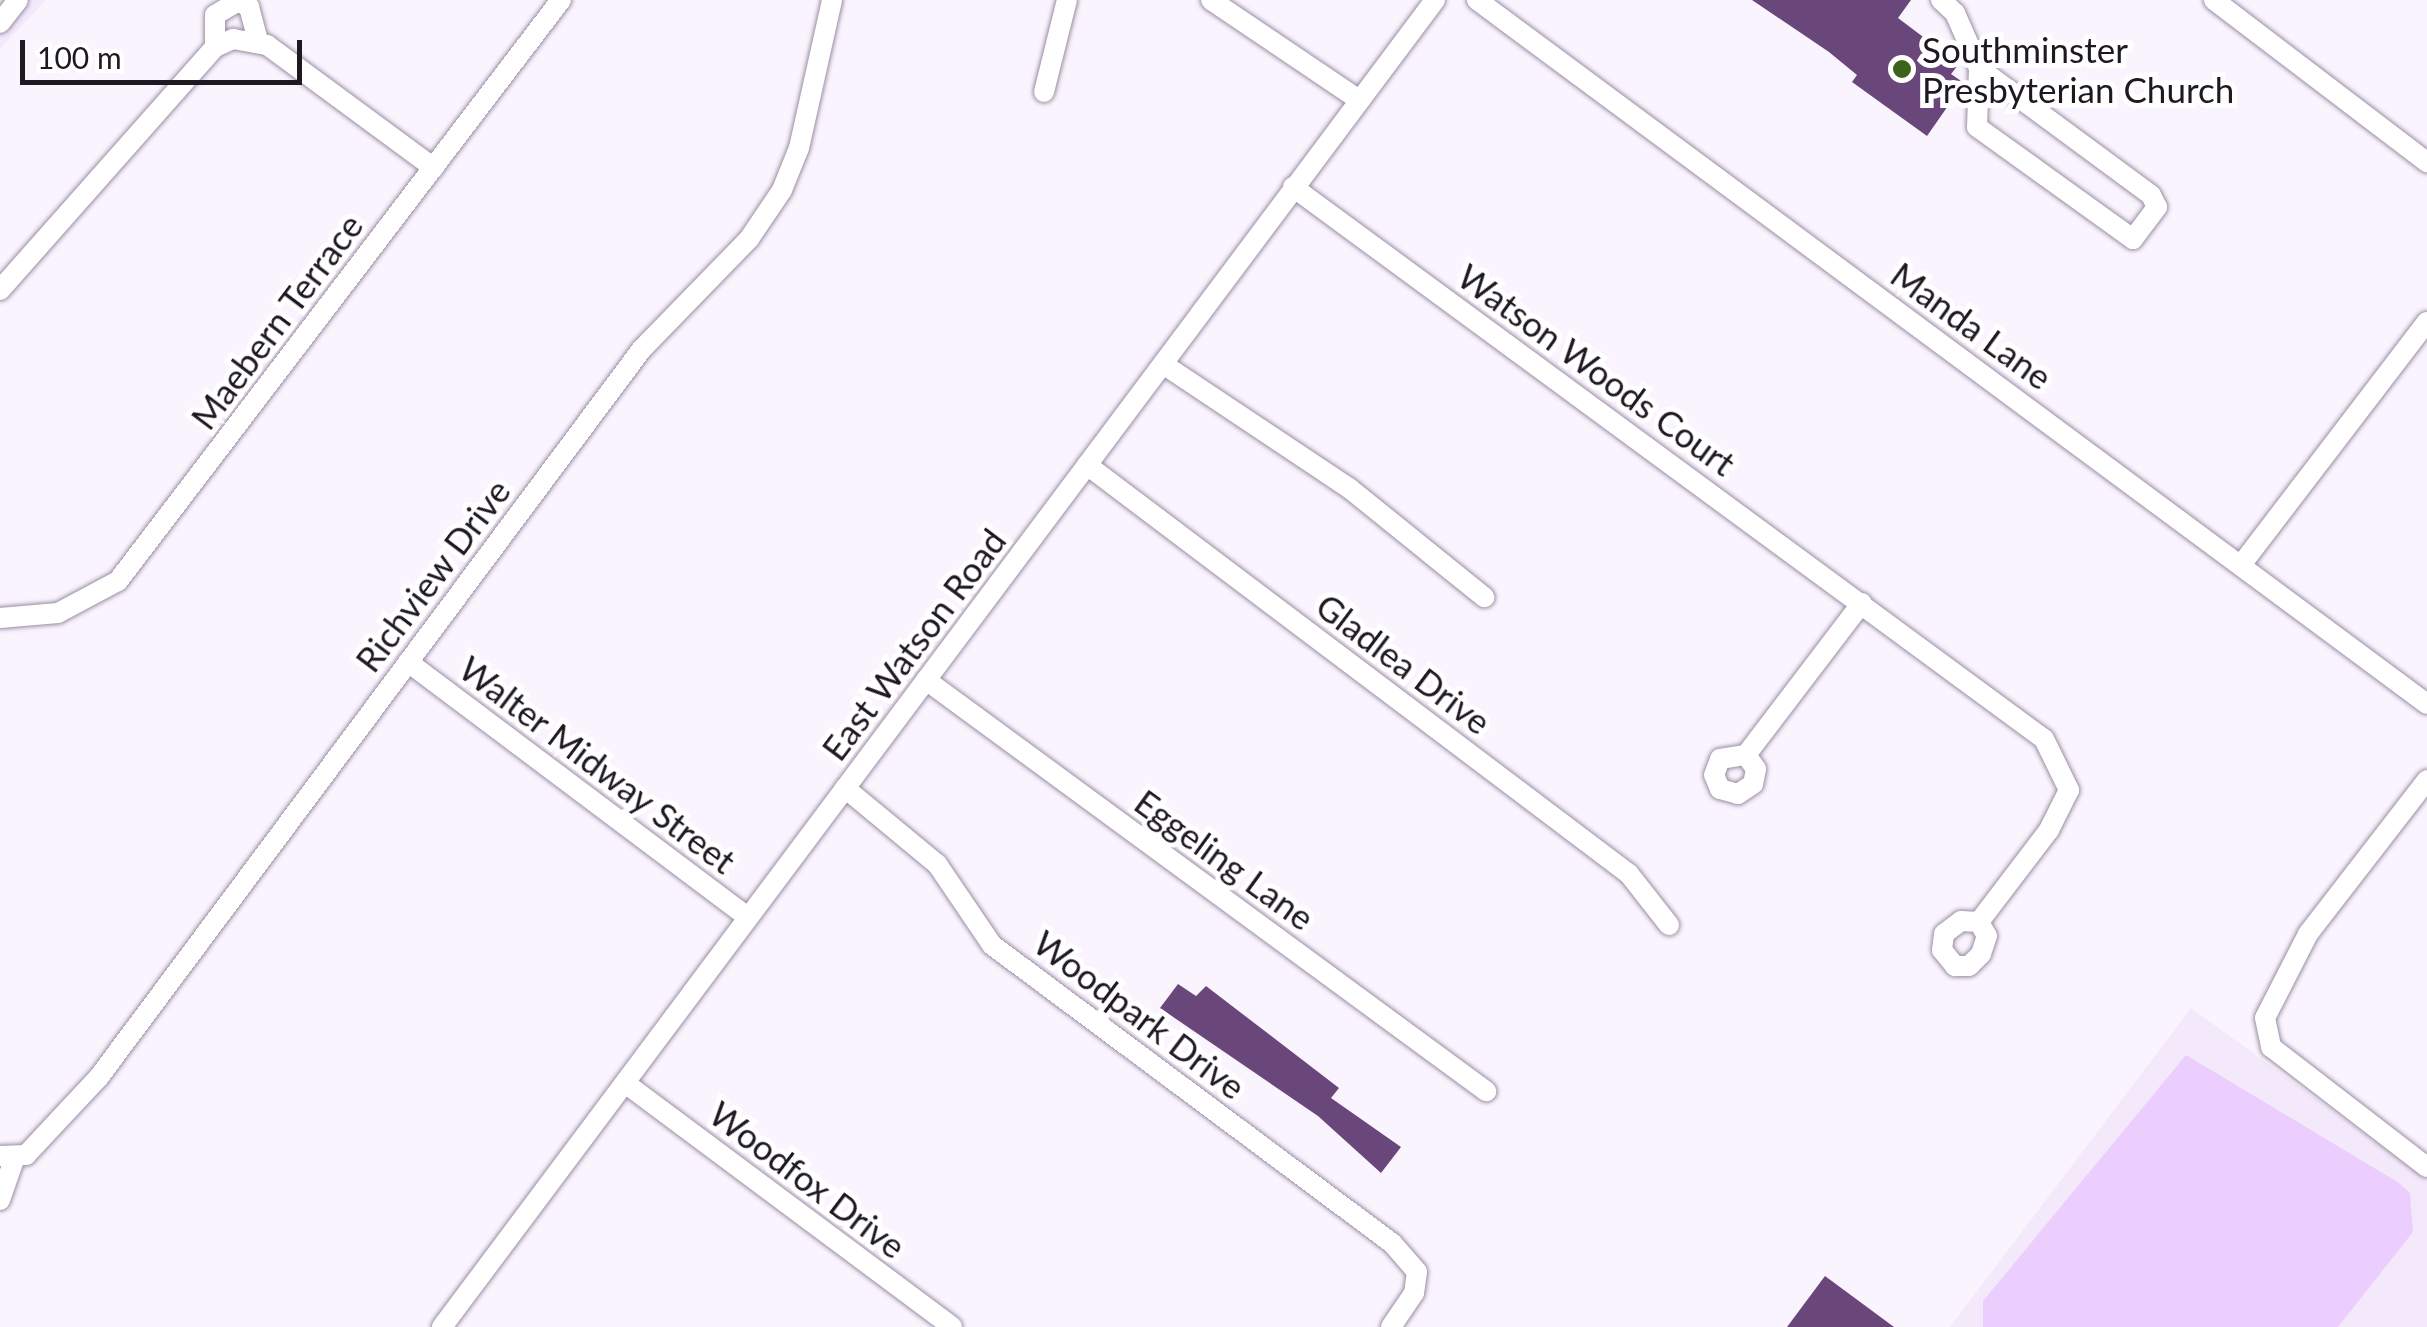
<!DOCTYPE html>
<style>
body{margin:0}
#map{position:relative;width:2427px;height:1327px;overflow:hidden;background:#faf4fe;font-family:Lato,sans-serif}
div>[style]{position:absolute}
.built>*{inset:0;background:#f4e9fb}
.green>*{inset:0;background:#ebcefd}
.building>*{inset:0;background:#69477b}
.roads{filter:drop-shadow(0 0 2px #9b8da3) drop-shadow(0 0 2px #9b8da3)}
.minor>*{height:20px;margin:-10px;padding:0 10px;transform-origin:10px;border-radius:10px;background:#fff}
.dots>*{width:28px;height:28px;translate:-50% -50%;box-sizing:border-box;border:5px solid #fff;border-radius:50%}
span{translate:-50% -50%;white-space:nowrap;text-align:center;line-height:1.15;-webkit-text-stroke:10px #fff;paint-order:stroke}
.poi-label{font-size:35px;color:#1e1821}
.left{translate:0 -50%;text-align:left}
.street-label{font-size:35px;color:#1e1821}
.scale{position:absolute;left:20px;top:40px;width:282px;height:45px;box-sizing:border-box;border:5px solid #1e1821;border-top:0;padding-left:12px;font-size:30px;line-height:35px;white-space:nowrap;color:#1e1821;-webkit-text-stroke:8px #fff;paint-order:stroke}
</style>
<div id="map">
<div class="built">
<div style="clip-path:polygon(0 0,46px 0,0 49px)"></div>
<div style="clip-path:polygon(2191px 1008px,2427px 1179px,2427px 1327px,1950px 1327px)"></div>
</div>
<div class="green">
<div style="clip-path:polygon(2186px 1055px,2399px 1183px,2410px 1193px,2413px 1232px,2338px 1327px,1983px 1327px,1983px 1301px)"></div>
</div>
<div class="building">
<div style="clip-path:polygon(1752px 0,1911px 0,1898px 18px,1959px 64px,1951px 74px,1964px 83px,1927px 136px,1852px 82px,1857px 75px,1829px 52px)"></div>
<div style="clip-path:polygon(1178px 984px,1196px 996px,1206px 986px,1339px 1088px,1331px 1098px,1401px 1147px,1381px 1173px,1318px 1116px,1160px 1008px)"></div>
<div style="clip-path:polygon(1825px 1276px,1894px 1327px,1787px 1327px)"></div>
</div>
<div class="roads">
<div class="minor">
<div style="left:1211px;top:0;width:179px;rotate:34deg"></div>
<div style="left:1477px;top:0;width:1182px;rotate:36.54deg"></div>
<div style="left:1941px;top:0;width:19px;rotate:43deg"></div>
<div style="left:1955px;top:13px;width:60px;rotate:66.4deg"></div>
<div style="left:1979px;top:68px;width:59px;rotate:91.9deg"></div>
<div style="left:1977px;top:127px;width:192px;rotate:35.7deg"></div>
<div style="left:2133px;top:239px;width:40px;rotate:-53deg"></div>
<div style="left:2157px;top:207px;width:13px;rotate:-117deg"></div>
<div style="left:2151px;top:195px;width:214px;rotate:-143.6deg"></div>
<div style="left:2214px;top:0;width:268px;rotate:37.3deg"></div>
<div style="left:0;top:23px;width:29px;rotate:-52deg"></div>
<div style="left:215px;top:47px;width:32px;rotate:-90deg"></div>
<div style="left:215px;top:15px;width:27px;rotate:-31deg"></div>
<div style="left:238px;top:1px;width:13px;rotate:29deg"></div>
<div style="left:249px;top:7px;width:35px;rotate:75deg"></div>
<div style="left:1044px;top:92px;width:95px;rotate:-76deg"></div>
<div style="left:1293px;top:187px;width:932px;rotate:36.32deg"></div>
<div style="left:2044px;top:739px;width:57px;rotate:63.9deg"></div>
<div style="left:2069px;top:790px;width:45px;rotate:116.6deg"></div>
<div style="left:2049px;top:830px;width:116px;rotate:127.3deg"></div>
<div style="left:1979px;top:922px;width:18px;rotate:-177deg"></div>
<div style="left:1961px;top:921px;width:21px;rotate:143deg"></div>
<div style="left:1944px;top:934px;width:16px;rotate:97deg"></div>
<div style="left:1942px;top:950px;width:21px;rotate:51deg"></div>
<div style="left:1955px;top:966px;width:14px"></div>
<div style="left:1969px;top:966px;width:17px;rotate:-45deg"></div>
<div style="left:1981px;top:954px;width:19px;rotate:-72deg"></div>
<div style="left:1987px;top:936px;width:16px;rotate:-120deg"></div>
<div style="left:0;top:290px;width:324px;rotate:-48.5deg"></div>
<div style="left:215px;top:47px;width:20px;rotate:-24deg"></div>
<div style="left:233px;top:39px;width:35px;rotate:10deg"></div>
<div style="left:267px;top:45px;width:207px;rotate:36.4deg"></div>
<div style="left:1163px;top:364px;width:224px;rotate:33.7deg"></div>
<div style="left:1349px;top:488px;width:174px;rotate:38.9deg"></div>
<div style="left:1087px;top:465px;width:679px;rotate:37.04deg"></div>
<div style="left:1629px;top:874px;width:65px;rotate:51.9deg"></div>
<div style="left:2241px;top:565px;width:306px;rotate:-52.6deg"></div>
<div style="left:0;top:618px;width:58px;rotate:-4.9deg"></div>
<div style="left:58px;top:613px;width:68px;rotate:-28.1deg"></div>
<div style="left:118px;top:581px;width:731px;rotate:-52.68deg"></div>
<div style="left:408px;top:662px;width:425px;rotate:36.9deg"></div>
<div style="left:926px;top:680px;width:695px;rotate:36.28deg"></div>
<div style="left:1746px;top:755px;width:17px;rotate:54deg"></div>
<div style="left:1756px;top:769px;width:15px;rotate:101deg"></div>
<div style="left:1753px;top:784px;width:18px;rotate:146deg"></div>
<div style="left:1738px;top:794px;width:19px;rotate:-164deg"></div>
<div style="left:1720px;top:789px;width:15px;rotate:-113deg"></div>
<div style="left:1714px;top:775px;width:17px;rotate:-69deg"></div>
<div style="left:1720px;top:759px;width:26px;rotate:-9deg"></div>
<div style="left:1746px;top:755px;width:191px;rotate:-52.7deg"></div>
<div style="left:2427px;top:780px;width:195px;rotate:127.7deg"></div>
<div style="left:2308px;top:934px;width:94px;rotate:117.1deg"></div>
<div style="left:2265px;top:1018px;width:30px;rotate:78deg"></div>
<div style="left:2271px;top:1047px;width:197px;rotate:37.6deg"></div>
<div style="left:845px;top:788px;width:119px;rotate:39.6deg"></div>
<div style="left:937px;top:864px;width:98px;rotate:55.8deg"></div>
<div style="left:992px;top:945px;width:499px;rotate:36.7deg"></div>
<div style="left:1392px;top:1243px;width:38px;rotate:49deg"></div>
<div style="left:1417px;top:1272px;width:21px;rotate:98deg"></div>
<div style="left:1414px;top:1293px;width:41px;rotate:124.1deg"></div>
<div style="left:625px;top:1083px;width:408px;rotate:36.7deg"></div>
<div style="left:0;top:1156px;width:26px;rotate:-2deg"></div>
<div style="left:26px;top:1155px;width:107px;rotate:-46.9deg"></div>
<div style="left:99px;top:1077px;width:907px;rotate:-53.29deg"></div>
<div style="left:641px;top:350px;width:155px;rotate:-45.8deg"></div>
<div style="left:749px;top:239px;width:59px;rotate:-56deg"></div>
<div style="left:782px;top:190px;width:45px;rotate:-68deg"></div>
<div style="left:799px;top:148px;width:152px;rotate:-77.4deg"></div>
<div style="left:0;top:1200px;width:46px;rotate:-70.8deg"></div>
<div style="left:442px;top:1327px;width:1657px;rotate:-53.19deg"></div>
</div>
</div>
<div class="dots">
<div style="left:1902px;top:69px;background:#3d621a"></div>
</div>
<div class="poi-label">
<span class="left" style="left:1922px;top:69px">Southminster<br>Presbyterian Church</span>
</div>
<div class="street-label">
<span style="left:276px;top:321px;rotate:-53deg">Maebern Terrace</span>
<span style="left:1972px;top:325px;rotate:36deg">Manda Lane</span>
<span style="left:1597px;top:369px;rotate:36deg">Watson Woods Court</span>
<span style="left:432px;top:575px;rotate:-53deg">Richview Drive</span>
<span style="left:913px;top:644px;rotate:-53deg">East Watson Road</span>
<span style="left:1404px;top:663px;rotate:37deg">Gladlea Drive</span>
<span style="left:598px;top:764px;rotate:37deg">Walter Midway Street</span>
<span style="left:1225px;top:859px;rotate:36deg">Eggeling Lane</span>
<span style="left:1140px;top:1014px;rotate:37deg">Woodpark Drive</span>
<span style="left:808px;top:1179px;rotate:37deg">Woodfox Drive</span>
</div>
<div class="scale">100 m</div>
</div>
